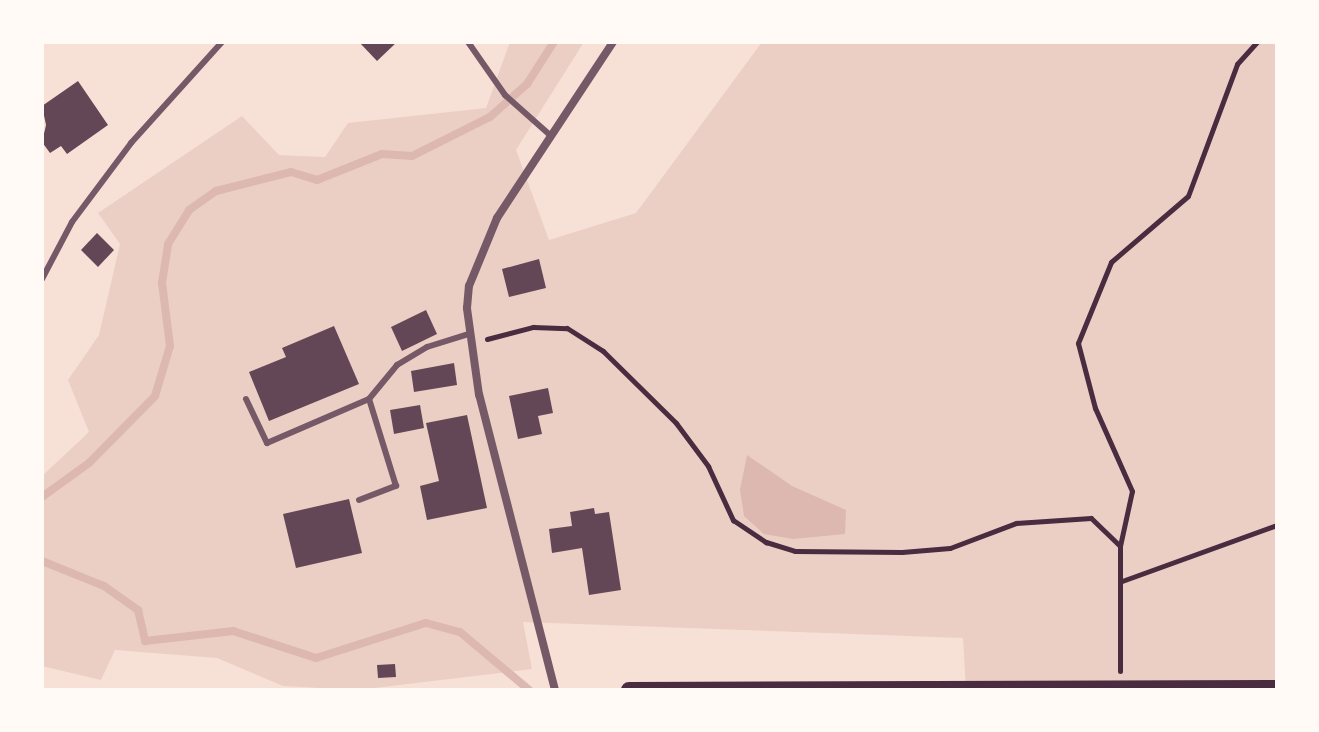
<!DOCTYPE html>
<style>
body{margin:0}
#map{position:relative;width:1319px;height:732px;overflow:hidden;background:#f7e1d7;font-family:Ubuntu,sans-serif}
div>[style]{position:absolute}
.green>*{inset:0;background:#ebcfc5}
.water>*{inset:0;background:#dcb8b0}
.stream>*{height:8px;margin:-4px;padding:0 4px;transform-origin:4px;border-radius:4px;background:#dcb8b0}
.building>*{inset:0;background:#644757}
.path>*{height:5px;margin:-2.5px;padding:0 2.5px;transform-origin:2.5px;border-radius:2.5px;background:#4a2c40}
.service>*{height:6px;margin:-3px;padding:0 3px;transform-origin:3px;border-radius:3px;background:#755966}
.minor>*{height:8px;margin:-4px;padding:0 4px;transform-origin:4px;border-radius:4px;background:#755966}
.secondary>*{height:16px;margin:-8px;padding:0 8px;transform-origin:8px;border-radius:8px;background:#4a2c40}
span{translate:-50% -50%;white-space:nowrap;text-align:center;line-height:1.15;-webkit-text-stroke:6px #fffaf5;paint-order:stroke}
.frame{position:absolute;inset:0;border:44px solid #fffaf5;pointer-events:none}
</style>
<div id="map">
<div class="green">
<div style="clip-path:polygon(510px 42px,584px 42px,516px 150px,549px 240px,636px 213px,762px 42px,1277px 42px,1277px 690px,966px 690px,963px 638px,523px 622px,532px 669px,358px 690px,283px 686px,217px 658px,115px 650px,101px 680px,42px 666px,42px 476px,89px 432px,68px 380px,99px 335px,120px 244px,98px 213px,242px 116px,279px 155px,325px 157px,348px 123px,486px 108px)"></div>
</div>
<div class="water">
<div style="clip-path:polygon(747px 455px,792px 486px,846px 510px,845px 534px,793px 539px,764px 534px,744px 516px,740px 490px)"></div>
</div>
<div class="stream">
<div style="left:42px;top:497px;width:58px;rotate:-35.9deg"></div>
<div style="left:89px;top:463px;width:94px;rotate:-45.4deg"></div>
<div style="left:155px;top:396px;width:52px;rotate:-73.3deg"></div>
<div style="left:170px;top:346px;width:64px;rotate:-97.2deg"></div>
<div style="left:162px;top:283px;width:39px;rotate:-81deg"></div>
<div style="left:168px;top:244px;width:40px;rotate:-58deg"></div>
<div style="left:189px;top:210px;width:33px;rotate:-35deg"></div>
<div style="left:216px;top:191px;width:77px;rotate:-14.2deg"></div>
<div style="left:291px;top:172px;width:27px;rotate:17deg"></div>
<div style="left:317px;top:180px;width:70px;rotate:-21.8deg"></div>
<div style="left:382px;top:154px;width:30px;rotate:4deg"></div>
<div style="left:412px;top:156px;width:87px;rotate:-26.6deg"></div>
<div style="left:490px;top:117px;width:50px;rotate:-41.7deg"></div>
<div style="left:527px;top:84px;width:50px;rotate:-57.3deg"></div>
<div style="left:42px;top:561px;width:67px;rotate:22deg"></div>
<div style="left:104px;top:586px;width:42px;rotate:35.2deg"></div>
<div style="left:138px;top:610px;width:32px;rotate:77deg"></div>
<div style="left:145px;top:641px;width:89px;rotate:-6.5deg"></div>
<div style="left:233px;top:631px;width:87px;rotate:18deg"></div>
<div style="left:316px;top:658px;width:115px;rotate:-17.7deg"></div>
<div style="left:426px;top:623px;width:35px;rotate:15deg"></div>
<div style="left:460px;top:632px;width:90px;rotate:40deg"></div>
</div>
<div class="building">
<div style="clip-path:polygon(359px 42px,397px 42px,377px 61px)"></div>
<div style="clip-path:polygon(78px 81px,108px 125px,67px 154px,61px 146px,50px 153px,42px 142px,46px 125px,42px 106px)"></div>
<div style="clip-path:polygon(97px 233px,114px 250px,98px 267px,81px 250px)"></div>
<div style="clip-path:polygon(539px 259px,546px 288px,509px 297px,502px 269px)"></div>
<div style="clip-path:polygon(426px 310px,437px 334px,402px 351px,391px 327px)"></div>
<div style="clip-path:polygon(334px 326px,359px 384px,269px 421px,249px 372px,286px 357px,282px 348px)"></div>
<div style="clip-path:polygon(454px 363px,457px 385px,414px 392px,411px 371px)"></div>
<div style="clip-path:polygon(548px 388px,553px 413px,538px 416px,542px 434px,518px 439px,509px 396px)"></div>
<div style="clip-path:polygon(420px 405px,424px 428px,394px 434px,390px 410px)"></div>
<div style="clip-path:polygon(467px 415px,487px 508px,427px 520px,420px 486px,439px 481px,426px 423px)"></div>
<div style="clip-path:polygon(349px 499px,362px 553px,296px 568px,283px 514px)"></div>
<div style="clip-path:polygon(594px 508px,595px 514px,609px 512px,621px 590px,589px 595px,582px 548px,552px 553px,549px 529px,572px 526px,570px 512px)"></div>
<div style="clip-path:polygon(395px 664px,396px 677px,378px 678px,377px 665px)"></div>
</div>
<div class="path">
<div style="left:487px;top:339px;width:48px;rotate:-14.6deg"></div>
<div style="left:533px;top:327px;width:34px;rotate:2deg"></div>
<div style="left:567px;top:328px;width:43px;rotate:32.6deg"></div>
<div style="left:603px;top:351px;width:103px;rotate:44.6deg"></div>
<div style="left:676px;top:423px;width:54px;rotate:53.3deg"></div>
<div style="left:708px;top:466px;width:60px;rotate:65.2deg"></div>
<div style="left:733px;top:520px;width:40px;rotate:34deg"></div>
<div style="left:766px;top:542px;width:30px;rotate:17deg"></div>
<div style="left:795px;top:551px;width:107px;rotate:0.5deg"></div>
<div style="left:902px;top:552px;width:48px;rotate:-4.8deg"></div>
<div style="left:950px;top:548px;width:71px;rotate:-20.7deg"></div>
<div style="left:1016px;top:523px;width:75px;rotate:-3.8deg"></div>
<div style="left:1091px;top:518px;width:40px;rotate:44deg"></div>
<div style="left:1122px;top:581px;width:165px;rotate:-19.9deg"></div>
<div style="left:1120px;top:671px;width:125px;rotate:-90deg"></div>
<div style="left:1120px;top:546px;width:56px;rotate:-77.7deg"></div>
<div style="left:1132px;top:491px;width:91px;rotate:-114deg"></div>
<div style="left:1095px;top:408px;width:67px;rotate:-104.7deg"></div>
<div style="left:1078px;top:343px;width:87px;rotate:-67.8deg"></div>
<div style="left:1111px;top:262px;width:101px;rotate:-40.6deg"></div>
<div style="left:1188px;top:196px;width:141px;rotate:-69.6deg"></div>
<div style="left:1237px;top:64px;width:30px;rotate:-48deg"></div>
</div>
<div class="service">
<div style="left:468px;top:42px;width:65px;rotate:55.1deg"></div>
<div style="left:505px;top:95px;width:59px;rotate:41.6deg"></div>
<div style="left:42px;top:279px;width:64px;rotate:-62.2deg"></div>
<div style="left:72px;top:222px;width:99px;rotate:-53.2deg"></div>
<div style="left:131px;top:143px;width:136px;rotate:-48deg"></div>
<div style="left:246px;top:399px;width:49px;rotate:64.5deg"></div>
<div style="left:267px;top:443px;width:111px;rotate:-23.3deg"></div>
<div style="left:369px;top:399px;width:44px;rotate:-50.5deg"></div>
<div style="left:397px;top:365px;width:35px;rotate:-31deg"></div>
<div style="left:427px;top:347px;width:44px;rotate:-17.2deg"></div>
<div style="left:359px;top:500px;width:40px;rotate:-21deg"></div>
<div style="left:396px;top:486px;width:91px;rotate:-107.2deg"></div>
</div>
<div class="minor">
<div style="left:555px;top:690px;width:305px;rotate:-104.4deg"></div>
<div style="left:479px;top:395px;width:88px;rotate:-97.9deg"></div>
<div style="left:467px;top:308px;width:22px;rotate:-85deg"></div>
<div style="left:469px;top:286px;width:74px;rotate:-67.6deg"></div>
<div style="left:497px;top:218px;width:211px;rotate:-56.6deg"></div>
</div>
<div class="secondary">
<div style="left:629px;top:690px;width:648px;rotate:-0.18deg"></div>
</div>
<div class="frame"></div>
</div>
